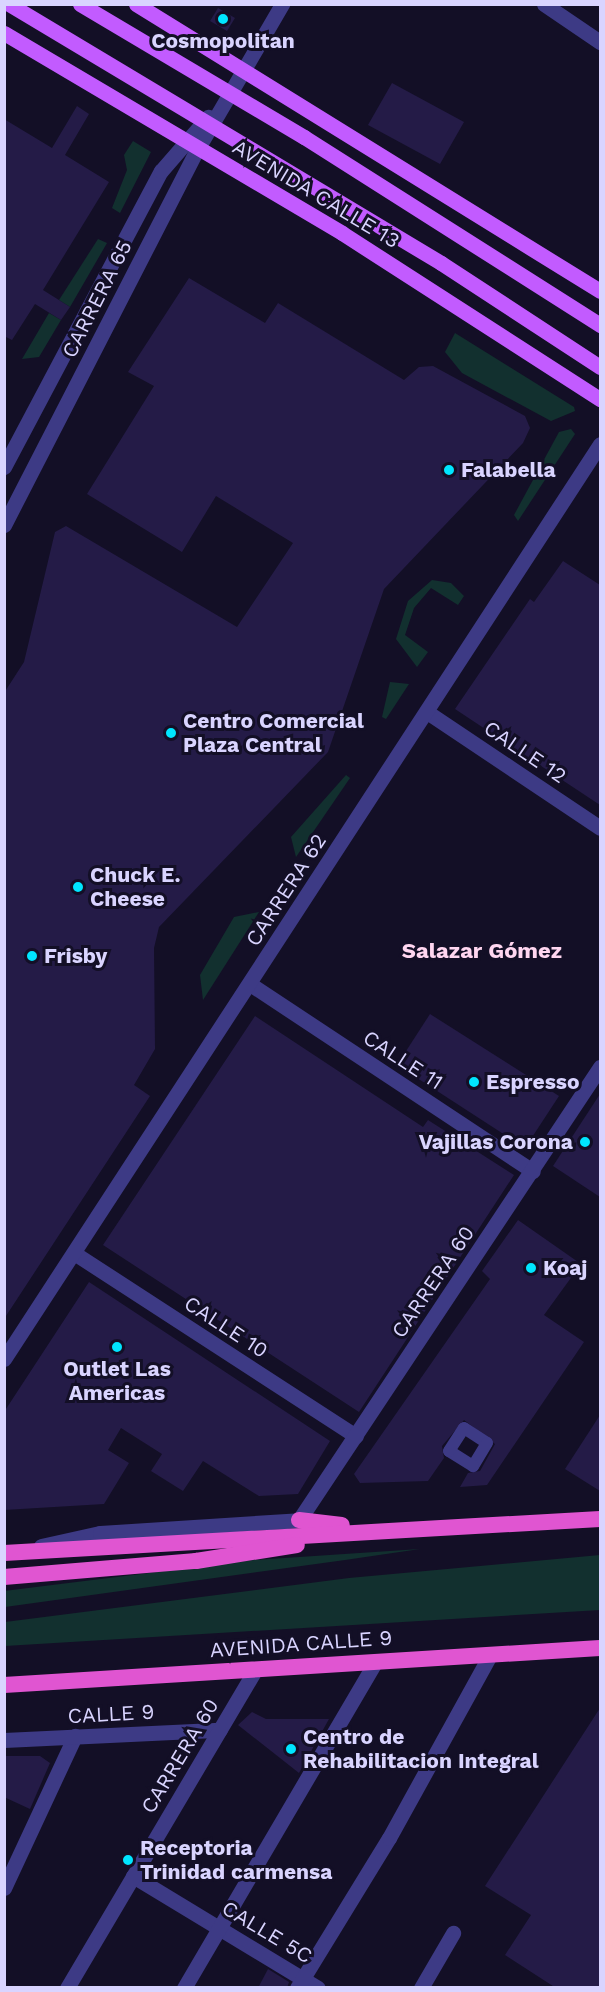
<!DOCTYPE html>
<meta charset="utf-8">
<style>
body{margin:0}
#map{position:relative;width:605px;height:1992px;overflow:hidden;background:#130f26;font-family:"Work Sans",sans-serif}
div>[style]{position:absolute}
.green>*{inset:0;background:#12302f}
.building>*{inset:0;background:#241b47}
.pedestrian>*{height:12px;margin:-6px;padding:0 6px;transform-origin:6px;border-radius:6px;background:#3d3a85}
.minor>*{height:15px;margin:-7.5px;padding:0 7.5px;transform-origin:7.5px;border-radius:7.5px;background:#3d3a85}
.tertiary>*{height:15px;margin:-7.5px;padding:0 7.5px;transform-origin:7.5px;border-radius:7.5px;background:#3d3a85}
.primary>*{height:15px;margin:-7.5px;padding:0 7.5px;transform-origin:7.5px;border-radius:7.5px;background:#c25bff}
.trunk>*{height:16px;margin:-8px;padding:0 8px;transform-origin:8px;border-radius:8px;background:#e055d1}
.dots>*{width:16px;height:16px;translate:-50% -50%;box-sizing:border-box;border:3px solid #130f26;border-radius:50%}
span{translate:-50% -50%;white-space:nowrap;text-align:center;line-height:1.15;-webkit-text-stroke:6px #130f26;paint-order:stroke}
.poi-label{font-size:21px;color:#d9d4ff;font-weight:700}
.left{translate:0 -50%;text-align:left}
.right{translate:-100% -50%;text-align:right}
.street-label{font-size:21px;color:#d9d4ff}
.neighbourhood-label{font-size:22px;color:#ffd6f0;font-weight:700}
.frame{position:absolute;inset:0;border:6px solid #d9d4ff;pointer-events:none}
</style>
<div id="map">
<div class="green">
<div style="clip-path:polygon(133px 141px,151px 152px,120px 213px,112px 208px,127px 170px,124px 155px)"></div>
<div style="clip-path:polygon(98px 239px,107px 243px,70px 307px,59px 300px)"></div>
<div style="clip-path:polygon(49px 313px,61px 320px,39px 357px,22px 359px)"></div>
<div style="clip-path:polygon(455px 333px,574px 407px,575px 411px,551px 421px,462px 373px,445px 352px)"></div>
<div style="clip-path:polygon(571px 429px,575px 434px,518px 521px,514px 515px,559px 432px)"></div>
<div style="clip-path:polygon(432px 580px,451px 583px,464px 596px,458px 605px,431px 588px,414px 608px,405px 635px,428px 652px,417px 667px,396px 639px,408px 601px)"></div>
<div style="clip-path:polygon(390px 682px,409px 684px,386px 719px,382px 717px)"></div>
<div style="clip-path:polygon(346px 775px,350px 778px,296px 857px,291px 837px)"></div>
<div style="clip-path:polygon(259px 912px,203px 1000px,200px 975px,234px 917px)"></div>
<div style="clip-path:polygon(420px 1549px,345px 1560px,5px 1607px,4px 1591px,254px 1560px)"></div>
<div style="clip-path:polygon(600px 1555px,600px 1610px,5px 1646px,5px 1622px,349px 1578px)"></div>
</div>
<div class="building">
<div style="clip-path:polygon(218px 8px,235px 18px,227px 31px,210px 21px)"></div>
<div style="clip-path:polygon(392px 83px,464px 122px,440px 164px,368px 125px)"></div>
<div style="clip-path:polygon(77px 106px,89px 114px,65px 155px,109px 182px,43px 290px,70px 307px,61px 320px,35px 304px,12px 340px,4px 336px,4px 119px,52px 148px)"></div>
<div style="clip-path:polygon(189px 278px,265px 323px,278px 303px,404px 380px,419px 367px,433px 366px,525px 416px,530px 428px,523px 443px,384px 589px,328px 752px,159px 927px,154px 948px,155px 1049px,134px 1085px,150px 1096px,4px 1319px,4px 693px,24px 662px,55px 532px,66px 526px,237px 627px,293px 543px,216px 496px,182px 552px,87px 494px,154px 386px,128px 372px)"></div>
<div style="clip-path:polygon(563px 561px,600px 585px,600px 805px,455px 709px,530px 599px,534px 602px)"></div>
<div style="clip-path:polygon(430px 1014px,559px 1096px,525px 1148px,397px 1065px)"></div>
<div style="clip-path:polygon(255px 1016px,423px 1127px,428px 1120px,514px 1175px,359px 1412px,103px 1245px)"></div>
<div style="clip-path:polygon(600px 1094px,600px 1197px,553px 1166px)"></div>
<div style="clip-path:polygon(518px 1220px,581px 1264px,544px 1315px,584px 1342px,487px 1485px,460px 1487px,468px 1473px,480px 1471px,495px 1444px,464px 1420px,442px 1446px,444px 1458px,428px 1481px,360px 1483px,354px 1474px,490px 1279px,482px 1271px)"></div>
<div style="clip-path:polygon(89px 1282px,330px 1441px,298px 1494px,259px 1496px,203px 1461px,183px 1491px,151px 1471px,162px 1454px,121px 1428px,108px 1450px,129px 1463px,104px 1504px,4px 1510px,4px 1412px)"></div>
<div style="clip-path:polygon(600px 1415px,600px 1491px,565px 1469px)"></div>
<div style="clip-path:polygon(600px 1708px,600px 1988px,556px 1988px,505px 1955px,531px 1915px,485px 1886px)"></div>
<div style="clip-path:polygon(252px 1712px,266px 1719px,329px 1719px,299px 1773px,238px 1725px)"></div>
<div style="clip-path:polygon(4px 1756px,40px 1756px,50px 1763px,30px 1809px,4px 1797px)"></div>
<div style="clip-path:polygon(268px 1969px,289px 1982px,287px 1988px,258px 1988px)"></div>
</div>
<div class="pedestrian">
<div style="left:464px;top:1428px;width:27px;rotate:33deg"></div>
<div style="left:487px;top:1443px;width:27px;rotate:121deg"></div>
<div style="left:473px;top:1466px;width:28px;rotate:-148deg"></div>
<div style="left:449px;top:1451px;width:27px;rotate:-57deg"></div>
</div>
<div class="minor">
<div style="left:544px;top:4px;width:68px;rotate:34.2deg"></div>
<div style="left:427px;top:712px;width:208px;rotate:33.8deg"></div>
<div style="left:250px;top:984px;width:339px;rotate:33.5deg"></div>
<div style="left:74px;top:1253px;width:336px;rotate:33deg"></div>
<div style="left:133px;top:1876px;width:216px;rotate:31.2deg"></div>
<div style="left:4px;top:1888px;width:168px;rotate:-65deg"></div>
<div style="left:184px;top:1988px;width:378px;rotate:-59.6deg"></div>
<div style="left:297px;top:1988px;width:176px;rotate:-58.5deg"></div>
<div style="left:389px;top:1838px;width:209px;rotate:-61.1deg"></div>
<div style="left:421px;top:1988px;width:64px;rotate:-59.8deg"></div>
</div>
<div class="tertiary">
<div style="left:4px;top:467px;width:335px;rotate:-62.1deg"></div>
<div style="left:161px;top:171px;width:72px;rotate:-49deg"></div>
<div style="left:4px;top:525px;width:424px;rotate:-62.8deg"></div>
<div style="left:198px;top:148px;width:167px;rotate:-59.7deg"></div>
<div style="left:4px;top:1359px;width:1092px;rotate:-56.92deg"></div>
<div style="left:41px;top:1546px;width:60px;rotate:-12.4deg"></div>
<div style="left:100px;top:1533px;width:199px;rotate:-3.7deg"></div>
<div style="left:299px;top:1520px;width:544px;rotate:-56.4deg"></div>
<div style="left:4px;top:1740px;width:216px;rotate:-2.7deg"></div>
<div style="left:67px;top:1988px;width:369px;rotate:-59.4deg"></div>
</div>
<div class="primary">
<div style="left:9px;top:4px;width:504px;rotate:30.94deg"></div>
<div style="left:441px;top:263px;width:190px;rotate:33.2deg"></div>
<div style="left:80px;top:4px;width:261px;rotate:30.7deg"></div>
<div style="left:304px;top:137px;width:351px;rotate:32.4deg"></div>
<div style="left:136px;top:4px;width:546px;rotate:31.74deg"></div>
<div style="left:4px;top:33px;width:393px;rotate:30.6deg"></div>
<div style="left:342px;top:233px;width:307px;rotate:32.8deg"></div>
</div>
<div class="trunk">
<div style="left:299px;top:1520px;width:43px;rotate:6.6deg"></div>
<div style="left:4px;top:1553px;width:597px;rotate:-3.27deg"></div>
<div style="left:4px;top:1577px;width:193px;rotate:-4.8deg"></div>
<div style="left:196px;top:1561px;width:102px;rotate:-9deg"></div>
<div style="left:4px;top:1685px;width:597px;rotate:-3.55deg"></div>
</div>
<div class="dots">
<div style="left:223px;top:19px;background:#00e5ff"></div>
<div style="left:449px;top:470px;background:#00e5ff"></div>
<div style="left:171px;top:733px;background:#00e5ff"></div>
<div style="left:78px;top:887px;background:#00e5ff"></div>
<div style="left:32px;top:956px;background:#00e5ff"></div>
<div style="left:474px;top:1082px;background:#00e5ff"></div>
<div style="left:585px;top:1142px;background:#00e5ff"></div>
<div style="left:531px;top:1268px;background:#00e5ff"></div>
<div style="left:117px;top:1347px;background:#00e5ff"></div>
<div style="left:291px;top:1749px;background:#00e5ff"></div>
<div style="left:128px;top:1860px;background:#00e5ff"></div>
</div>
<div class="poi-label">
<span style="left:223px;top:41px">Cosmopolitan</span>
<span class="left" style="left:461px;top:470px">Falabella</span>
<span class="left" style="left:183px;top:733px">Centro Comercial<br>Plaza Central</span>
<span class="left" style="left:90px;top:887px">Chuck E.<br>Cheese</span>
<span class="left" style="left:44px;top:956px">Frisby</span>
<span class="left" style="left:486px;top:1082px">Espresso</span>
<span class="right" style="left:573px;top:1142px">Vajillas Corona</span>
<span class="left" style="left:543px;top:1268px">Koaj</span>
<span style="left:117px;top:1381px">Outlet Las<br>Americas</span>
<span class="left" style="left:303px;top:1749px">Centro de<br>Rehabilitacion Integral</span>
<span class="left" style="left:140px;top:1860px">Receptoria<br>Trinidad carmensa</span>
</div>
<div class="street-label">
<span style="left:316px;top:194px;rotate:31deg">AVENIDA CALLE 13</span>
<span style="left:97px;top:299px;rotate:-63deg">CARRERA 65</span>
<span style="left:525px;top:752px;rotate:34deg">CALLE 12</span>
<span style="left:286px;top:890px;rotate:-57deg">CARRERA 62</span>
<span style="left:403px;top:1060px;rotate:33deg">CALLE 11</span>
<span style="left:433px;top:1282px;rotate:-56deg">CARRERA 60</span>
<span style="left:226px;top:1327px;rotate:33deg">CALLE 10</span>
<span style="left:301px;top:1644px;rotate:-4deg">AVENIDA CALLE 9</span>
<span style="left:111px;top:1714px;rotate:-3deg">CALLE 9</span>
<span style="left:180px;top:1756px;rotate:-59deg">CARRERA 60</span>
<span style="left:267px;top:1932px;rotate:31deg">CALLE 5C</span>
</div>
<div class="neighbourhood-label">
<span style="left:482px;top:951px">Salazar Gómez</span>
</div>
<div class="frame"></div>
</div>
